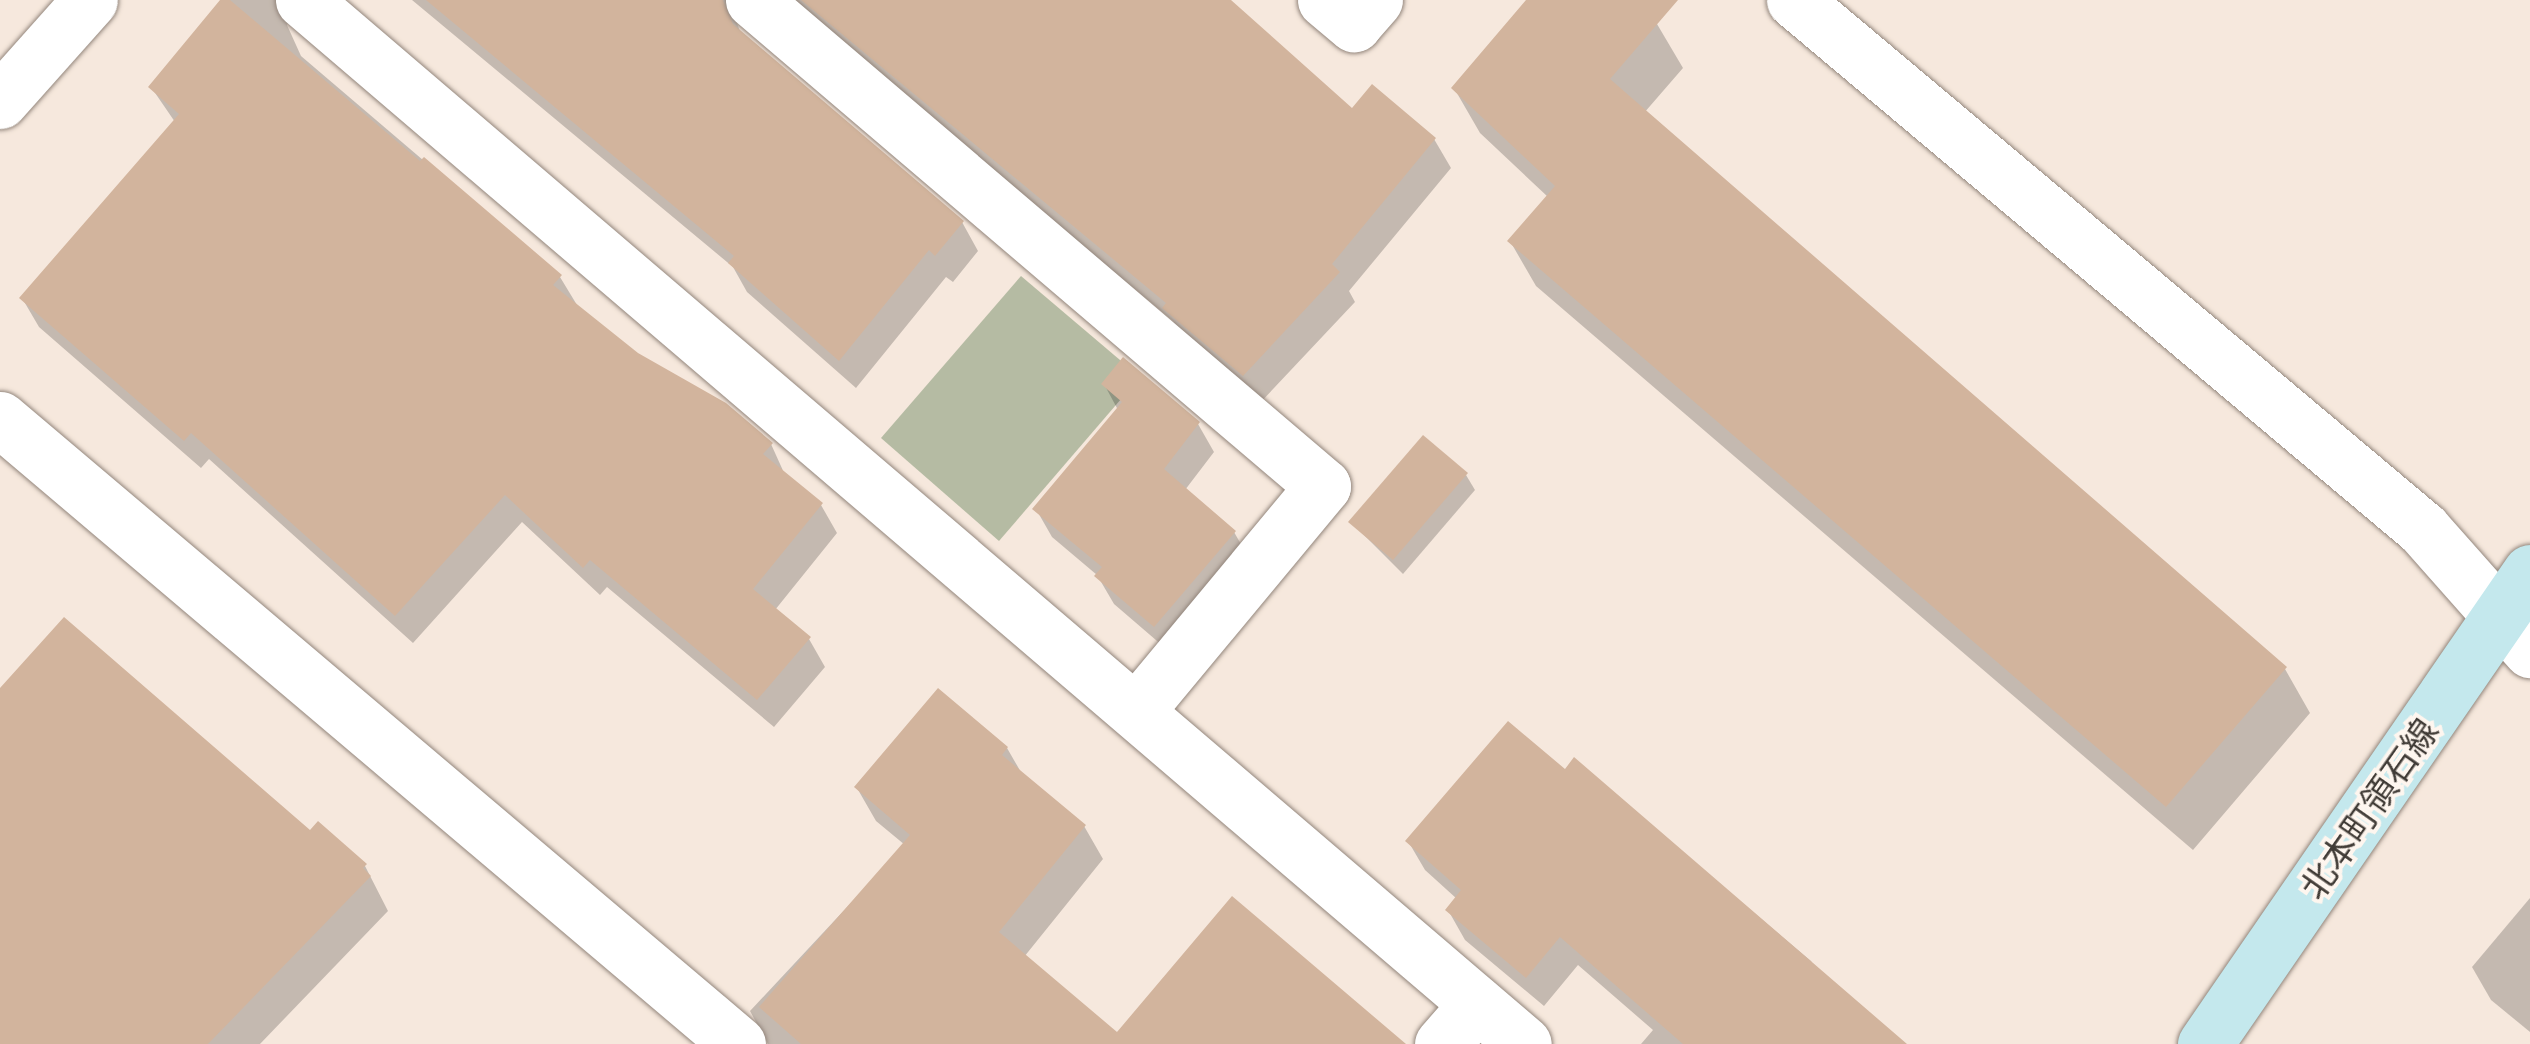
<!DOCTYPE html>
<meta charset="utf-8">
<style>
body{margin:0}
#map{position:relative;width:2530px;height:1044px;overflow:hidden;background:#f6e8dd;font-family:Barlow,"Noto Sans JP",sans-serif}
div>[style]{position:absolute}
.green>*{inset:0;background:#b5bba3}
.shadow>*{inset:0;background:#0003}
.building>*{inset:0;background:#d2b49d}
.roads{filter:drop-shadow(0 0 2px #93867c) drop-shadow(0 0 2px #93867c)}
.minor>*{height:55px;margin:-27.5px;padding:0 27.5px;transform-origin:27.5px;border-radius:27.5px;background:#fff}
.secondary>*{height:55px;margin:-27.5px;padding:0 27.5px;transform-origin:27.5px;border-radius:27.5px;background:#c4e8ed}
span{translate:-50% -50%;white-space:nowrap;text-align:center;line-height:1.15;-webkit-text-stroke:8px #fef6ef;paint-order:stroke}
.street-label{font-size:35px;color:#403b36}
</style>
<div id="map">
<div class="green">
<div style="clip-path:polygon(1021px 276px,1140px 377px,999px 541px,881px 438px)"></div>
</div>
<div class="shadow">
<div style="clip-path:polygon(224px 0,317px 0,294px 9px,287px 25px,301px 56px,560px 277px,577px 305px,636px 355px,771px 444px,785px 475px,821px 505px,837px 533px,775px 610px,809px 639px,825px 667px,774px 727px,607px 587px,600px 595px,522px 522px,413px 643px,209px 459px,201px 468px,39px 327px,22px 298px,175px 122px,151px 87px)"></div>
<div style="clip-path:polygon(412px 0,757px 0,737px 23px,741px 34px,962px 222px,978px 251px,953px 282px,946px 277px,856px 388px,747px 292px,733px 267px)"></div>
<div style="clip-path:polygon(766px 0,1227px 0,1353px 112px,1434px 139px,1451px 168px,1349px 291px,1355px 302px,1260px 403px,1182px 337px,1173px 321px,792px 4px)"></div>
<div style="clip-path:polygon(1532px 0,1630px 0,1657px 24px,1683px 68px,1644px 113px,2285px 669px,2310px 713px,2193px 850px,1536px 286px,1510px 241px,1548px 197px,1480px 133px,1454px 88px)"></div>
<div style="clip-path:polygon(1104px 384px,1198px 424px,1214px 452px,1185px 490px,1234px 532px,1250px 560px,1171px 653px,1114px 604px,1097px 575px,1052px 537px,1036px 509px,1118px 410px)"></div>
<div style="clip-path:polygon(1466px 475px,1475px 490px,1403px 574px,1351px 522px)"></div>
<div style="clip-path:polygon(0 692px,310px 834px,319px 825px,365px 866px,388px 911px,260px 1044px,0 1044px)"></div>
<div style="clip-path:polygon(1007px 748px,1022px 774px,1084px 826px,1103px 859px,1024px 957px,1117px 1035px,1391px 1044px,768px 1044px,750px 1011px,905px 845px,876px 821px,857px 788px)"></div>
<div style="clip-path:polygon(1574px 761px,1811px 961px,1820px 977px,1896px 1044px,1641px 1044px,1653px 1030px,1578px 965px,1544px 1006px,1465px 940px,1448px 910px,1457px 899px,1425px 870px,1408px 841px,1565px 772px)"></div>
<div style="clip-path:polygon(2530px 898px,2530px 1032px,2491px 1000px,2472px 967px)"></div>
</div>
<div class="building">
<div style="clip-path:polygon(220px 0,230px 0,420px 161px,424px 157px,562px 275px,553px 285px,638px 353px,726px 403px,773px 443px,763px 454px,823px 503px,753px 589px,811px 637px,757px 700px,590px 560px,583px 568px,505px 495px,395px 616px,191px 433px,184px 441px,19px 298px,179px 114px,148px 87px)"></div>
<div style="clip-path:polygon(426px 0,723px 0,733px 24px,964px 221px,935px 256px,929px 250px,839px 361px,728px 263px,734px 256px)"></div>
<div style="clip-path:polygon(801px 0,1231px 0,1352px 108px,1372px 84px,1436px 138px,1332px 264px,1340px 272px,1243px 376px,1162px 308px,1166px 303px)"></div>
<div style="clip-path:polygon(1526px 0,1678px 0,1610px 79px,2287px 667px,2166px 807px,1507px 241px,1555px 186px,1451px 88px)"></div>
<div style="clip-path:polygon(1123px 357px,1200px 422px,1164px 469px,1236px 531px,1154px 627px,1094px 576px,1102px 567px,1032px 509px,1122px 402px,1101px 384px)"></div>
<div style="clip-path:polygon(1423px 435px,1468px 473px,1393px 560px,1348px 522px)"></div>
<div style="clip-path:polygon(64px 617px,310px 830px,318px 821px,367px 864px,363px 868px,371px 876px,208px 1044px,0 1044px,0 688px)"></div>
<div style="clip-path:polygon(938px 688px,1008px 747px,1002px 755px,1086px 825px,999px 932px,1117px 1032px,1232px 896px,1406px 1044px,801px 1044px,759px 1007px,910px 835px,854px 787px)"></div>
<div style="clip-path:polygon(1508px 721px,1565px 769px,1574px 757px,1907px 1044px,1683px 1044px,1560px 937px,1526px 978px,1445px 910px,1461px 890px,1405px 841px)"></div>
</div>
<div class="roads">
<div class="minor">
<div style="left:303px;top:0;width:1606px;rotate:40.53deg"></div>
<div style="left:753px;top:0;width:749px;rotate:40.45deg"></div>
<div style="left:1323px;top:486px;width:290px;rotate:129.7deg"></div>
<div style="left:1325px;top:0;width:38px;rotate:40deg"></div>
<div style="left:1354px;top:24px;width:32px;rotate:-49deg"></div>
<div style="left:1794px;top:0;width:822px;rotate:40.06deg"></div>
<div style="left:2423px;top:529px;width:162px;rotate:48.5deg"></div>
<div style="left:0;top:101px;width:135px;rotate:-48.3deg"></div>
<div style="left:0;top:419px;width:967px;rotate:40.26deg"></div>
<div style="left:1442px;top:1044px;width:53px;rotate:-48.8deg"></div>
</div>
<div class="secondary">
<div style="left:2205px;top:1044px;width:573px;rotate:-55.45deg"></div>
</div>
</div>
<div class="street-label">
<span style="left:2368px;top:808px;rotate:-55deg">北本町領石線</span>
</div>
</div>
